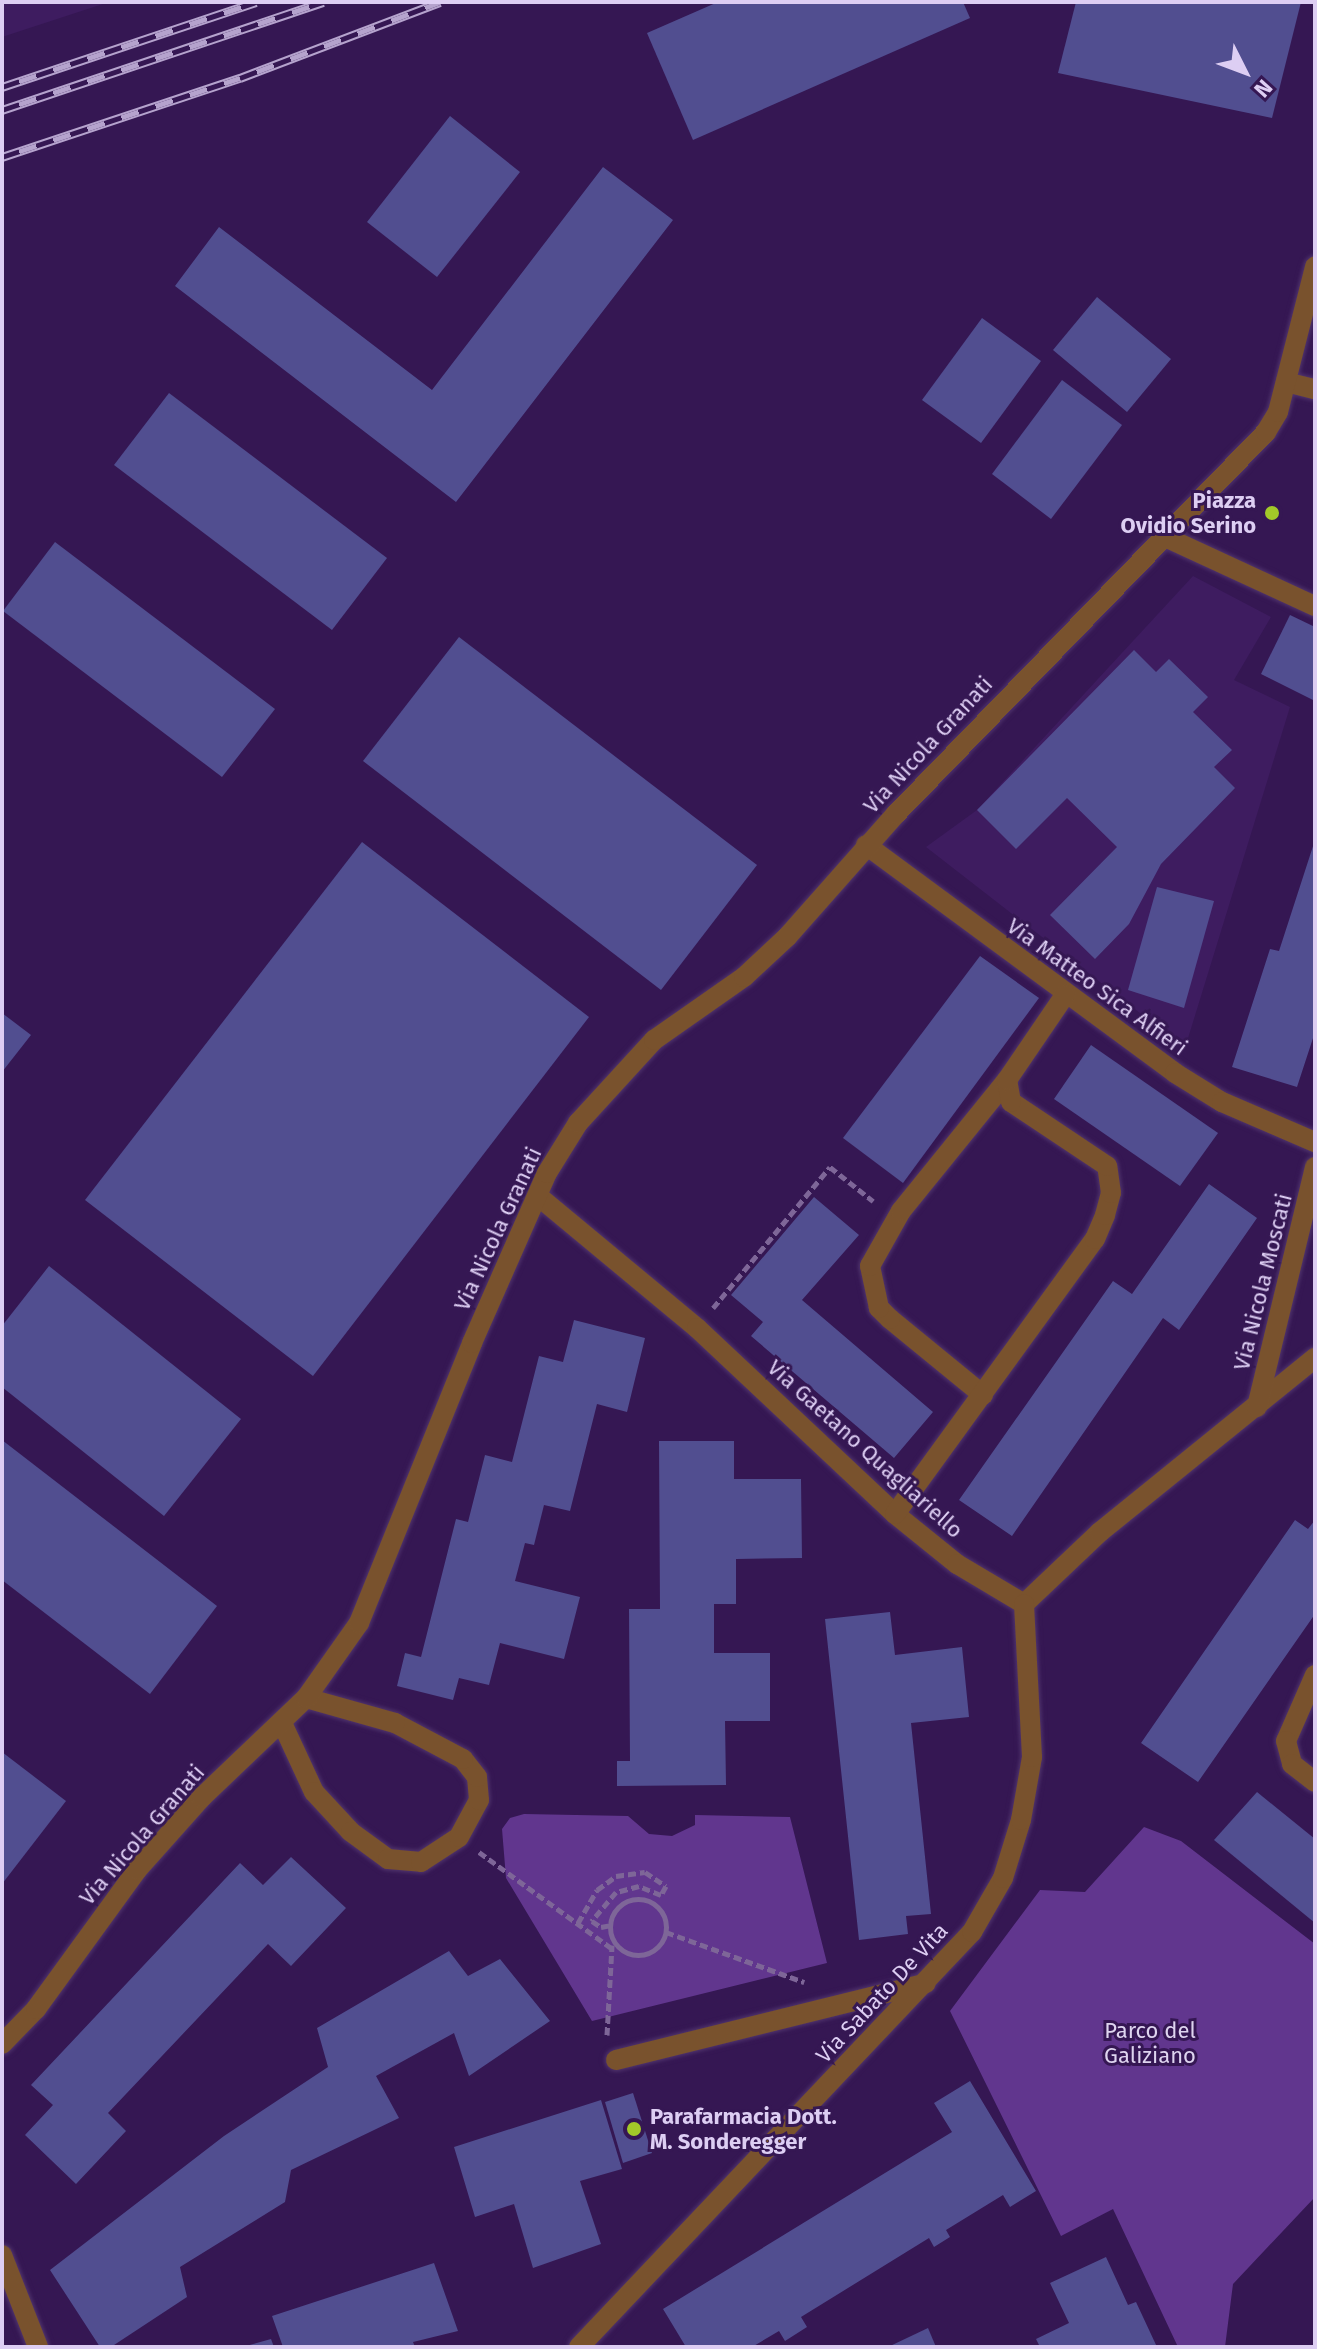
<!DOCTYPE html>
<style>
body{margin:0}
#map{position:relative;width:1317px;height:2349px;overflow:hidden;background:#351753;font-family:"Fira Sans",sans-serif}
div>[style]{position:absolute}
.built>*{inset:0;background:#3e1c60}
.green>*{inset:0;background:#61368e}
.building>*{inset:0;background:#514e90}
.path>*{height:5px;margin-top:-2.5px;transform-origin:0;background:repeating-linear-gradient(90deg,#7e6698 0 8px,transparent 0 12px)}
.path>.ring{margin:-2.5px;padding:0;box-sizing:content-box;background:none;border:5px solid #7e6698;border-radius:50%}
.roads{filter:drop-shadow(0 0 2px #50346d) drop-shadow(0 0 2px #50346d)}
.service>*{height:20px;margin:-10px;padding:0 10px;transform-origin:10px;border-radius:10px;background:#79522d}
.minor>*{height:20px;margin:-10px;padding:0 10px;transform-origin:10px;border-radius:10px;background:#79522d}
.tertiary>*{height:20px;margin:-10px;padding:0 10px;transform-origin:10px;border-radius:10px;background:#79522d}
.rail>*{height:9px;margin-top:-4.5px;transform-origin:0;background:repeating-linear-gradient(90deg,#351753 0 18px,#b5a3cd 0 36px);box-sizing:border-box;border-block:2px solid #b5a3cd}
.dots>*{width:22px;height:22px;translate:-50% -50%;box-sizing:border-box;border:4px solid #351753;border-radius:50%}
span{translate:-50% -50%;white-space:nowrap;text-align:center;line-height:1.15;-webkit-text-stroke:6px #351753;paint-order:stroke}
.poi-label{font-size:22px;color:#ddcef3;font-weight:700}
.right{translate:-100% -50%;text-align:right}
.left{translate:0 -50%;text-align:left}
.street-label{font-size:22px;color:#ddcef3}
.park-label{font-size:22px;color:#ded4ef}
.frame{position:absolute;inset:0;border:4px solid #ddcef3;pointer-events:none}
.north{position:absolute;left:1205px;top:32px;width:80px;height:80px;-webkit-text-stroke:6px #351753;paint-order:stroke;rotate:132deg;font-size:22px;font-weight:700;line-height:32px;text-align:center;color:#ddcef3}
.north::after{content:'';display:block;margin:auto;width:28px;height:36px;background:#ddcef3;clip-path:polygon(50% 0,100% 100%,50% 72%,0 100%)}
</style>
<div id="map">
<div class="built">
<div style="clip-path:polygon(2px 2px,109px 2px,2px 37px)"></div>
<div style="clip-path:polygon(1193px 576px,1271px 617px,1234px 680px,1290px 707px,1185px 1048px,926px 847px,977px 810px)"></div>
</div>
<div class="green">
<div style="clip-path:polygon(524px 1814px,628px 1816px,649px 1834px,672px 1836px,695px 1825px,695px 1815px,790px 1817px,827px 1963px,592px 2021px,506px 1878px,502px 1829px,510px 1818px)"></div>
<div style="clip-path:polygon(1144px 1827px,1181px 1841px,1315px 1944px,1315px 2197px,1233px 2284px,1225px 2347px,1178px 2347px,1113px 2209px,1061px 2236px,950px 2011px,1040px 1890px,1085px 1892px)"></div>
</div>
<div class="building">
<div style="clip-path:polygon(718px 2px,963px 2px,970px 18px,693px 140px,647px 33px)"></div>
<div style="clip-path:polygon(1076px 2px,1301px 2px,1272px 118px,1058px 73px)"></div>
<div style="clip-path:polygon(450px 116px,520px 172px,437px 277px,367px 222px)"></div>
<div style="clip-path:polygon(603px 167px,673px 220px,456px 502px,175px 286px,219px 227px,432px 390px)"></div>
<div style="clip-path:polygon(1097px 297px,1171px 359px,1127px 412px,1053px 350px)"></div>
<div style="clip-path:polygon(982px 318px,1041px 361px,981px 443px,922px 400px)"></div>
<div style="clip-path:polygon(1062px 380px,1122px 425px,1051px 519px,992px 474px)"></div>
<div style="clip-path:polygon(169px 393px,387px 558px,332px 630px,114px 465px)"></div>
<div style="clip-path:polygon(55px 542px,275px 709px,222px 777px,3px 611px)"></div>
<div style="clip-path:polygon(1290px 615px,1315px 627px,1315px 701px,1261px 674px)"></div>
<div style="clip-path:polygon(459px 637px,757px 865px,661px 990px,363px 761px)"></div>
<div style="clip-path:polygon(1134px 650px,1156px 672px,1169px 659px,1208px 697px,1193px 712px,1232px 750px,1214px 767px,1235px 788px,1161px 864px,1129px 924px,1095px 959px,1050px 915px,1117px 847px,1067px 798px,1016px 849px,977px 810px)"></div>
<div style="clip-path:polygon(1315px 840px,1315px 1032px,1297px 1087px,1232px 1067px,1270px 949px,1279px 951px)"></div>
<div style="clip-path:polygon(362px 842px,589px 1017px,313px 1376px,85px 1200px)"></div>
<div style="clip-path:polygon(1157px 887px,1214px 901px,1184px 1008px,1128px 990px)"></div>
<div style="clip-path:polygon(980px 956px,1039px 998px,903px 1183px,843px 1138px)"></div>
<div style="clip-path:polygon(2px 1013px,31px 1035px,2px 1072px)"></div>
<div style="clip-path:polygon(1091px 1045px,1218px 1133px,1180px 1186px,1054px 1099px)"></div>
<div style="clip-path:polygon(1209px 1184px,1257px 1218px,1179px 1330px,1163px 1318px,1012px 1536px,959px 1500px,1113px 1281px,1132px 1294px)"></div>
<div style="clip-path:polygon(814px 1197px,859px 1235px,802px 1300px,933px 1412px,894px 1458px,751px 1336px,763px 1322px,731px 1295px)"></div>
<div style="clip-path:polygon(49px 1266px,241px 1419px,164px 1516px,2px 1387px,2px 1326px)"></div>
<div style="clip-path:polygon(574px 1320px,645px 1338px,627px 1412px,597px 1404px,570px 1511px,544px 1505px,534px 1545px,525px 1543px,515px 1581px,580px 1597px,564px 1659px,500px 1643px,489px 1685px,459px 1678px,453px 1700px,397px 1686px,405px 1653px,421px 1657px,456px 1519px,468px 1522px,485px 1455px,512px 1462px,539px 1356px,563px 1362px)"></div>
<div style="clip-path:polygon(2px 1440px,217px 1606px,150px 1694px,2px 1580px)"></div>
<div style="clip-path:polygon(659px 1441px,734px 1441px,734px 1479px,801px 1479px,802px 1558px,736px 1559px,736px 1604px,714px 1604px,714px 1653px,770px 1653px,770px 1721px,725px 1721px,726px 1785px,617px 1786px,617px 1761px,630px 1761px,629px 1609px,660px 1609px)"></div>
<div style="clip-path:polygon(1295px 1520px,1308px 1529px,1315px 1520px,1315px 1614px,1198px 1782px,1141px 1743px)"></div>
<div style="clip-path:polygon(890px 1612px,895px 1655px,962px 1647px,969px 1717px,911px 1723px,931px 1914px,906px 1916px,908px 1934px,859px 1940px,825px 1619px)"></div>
<div style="clip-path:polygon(2px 1752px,66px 1801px,2px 1884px)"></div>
<div style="clip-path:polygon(1257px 1792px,1315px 1839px,1315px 1923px,1214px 1840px)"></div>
<div style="clip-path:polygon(291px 1857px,346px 1908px,291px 1966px,268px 1944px,108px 2113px,126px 2131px,76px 2184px,25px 2135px,53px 2105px,31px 2085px,240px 1863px,263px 1885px)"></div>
<div style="clip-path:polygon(449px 1951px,468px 1976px,500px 1959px,550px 2021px,469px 2076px,454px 2033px,376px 2076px,399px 2118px,291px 2170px,285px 2202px,180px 2267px,187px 2297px,111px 2347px,100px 2347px,50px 2270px,224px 2136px,328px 2067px,317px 2028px)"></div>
<div style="clip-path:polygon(970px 2081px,1036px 2191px,1010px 2207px,1003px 2195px,946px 2230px,950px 2237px,934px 2247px,929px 2238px,801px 2317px,807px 2327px,785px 2341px,779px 2331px,752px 2347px,686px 2347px,663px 2309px,952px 2132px,934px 2103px)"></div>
<div style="clip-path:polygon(633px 2093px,652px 2153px,623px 2163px,605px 2102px)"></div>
<div style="clip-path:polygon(601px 2100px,622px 2169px,580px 2181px,601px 2244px,533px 2268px,514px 2204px,475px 2217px,454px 2147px)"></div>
<div style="clip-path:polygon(1106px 2257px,1128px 2305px,1136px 2302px,1157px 2347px,1040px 2347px,1036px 2339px,1069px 2323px,1050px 2283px)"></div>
<div style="clip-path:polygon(434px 2263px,458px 2331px,413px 2342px,415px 2347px,283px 2347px,272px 2316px)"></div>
<div style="clip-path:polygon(928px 2328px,936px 2347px,888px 2347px)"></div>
<div style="clip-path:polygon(271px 2339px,274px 2347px,247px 2347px,246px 2346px)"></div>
</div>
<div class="path">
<div style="left:713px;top:1308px;width:183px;rotate:-50.3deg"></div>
<div style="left:830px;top:1167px;width:55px;rotate:38.3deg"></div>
<div style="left:479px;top:1852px;width:163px;rotate:36deg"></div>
<div class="ring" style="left:610px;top:1899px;width:51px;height:51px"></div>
<div style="left:578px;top:1923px;width:38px;rotate:-60deg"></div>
<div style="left:597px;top:1890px;width:24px;rotate:-36deg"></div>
<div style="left:616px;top:1876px;width:29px;rotate:-8deg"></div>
<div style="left:645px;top:1872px;width:25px;rotate:34deg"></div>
<div style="left:666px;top:1886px;width:10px;rotate:119deg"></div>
<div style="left:661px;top:1895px;width:24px;rotate:-158deg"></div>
<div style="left:639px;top:1886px;width:24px;rotate:165deg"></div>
<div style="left:616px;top:1892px;width:38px;rotate:130deg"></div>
<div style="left:592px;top:1921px;width:11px;rotate:34deg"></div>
<div style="left:601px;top:1927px;width:10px;rotate:-11deg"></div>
<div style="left:666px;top:1932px;width:147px;rotate:19.9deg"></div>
<div style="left:607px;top:2035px;width:90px;rotate:-86.8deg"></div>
</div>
<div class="roads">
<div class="service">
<div style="left:282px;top:1723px;width:76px;rotate:65.1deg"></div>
<div style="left:314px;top:1792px;width:54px;rotate:47.2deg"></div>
<div style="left:351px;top:1832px;width:46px;rotate:36.1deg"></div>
<div style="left:388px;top:1859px;width:33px;rotate:5deg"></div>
<div style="left:421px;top:1862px;width:45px;rotate:-33.3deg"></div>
<div style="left:459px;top:1837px;width:42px;rotate:-61.6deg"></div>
<div style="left:479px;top:1800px;width:23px;rotate:-95deg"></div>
<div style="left:477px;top:1777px;width:23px;rotate:-128deg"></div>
<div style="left:463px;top:1759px;width:77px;rotate:-152.1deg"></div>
<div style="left:395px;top:1723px;width:92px;rotate:-164.3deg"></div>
</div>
<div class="minor">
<div style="left:1286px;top:382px;width:30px;rotate:14deg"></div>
<div style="left:1161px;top:535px;width:170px;rotate:24.8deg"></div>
<div style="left:866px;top:845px;width:384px;rotate:36.4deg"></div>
<div style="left:1175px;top:1073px;width:55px;rotate:31.7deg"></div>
<div style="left:1222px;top:1102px;width:101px;rotate:23.3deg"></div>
<div style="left:538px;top:1196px;width:207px;rotate:39.7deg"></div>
<div style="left:697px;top:1328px;width:272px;rotate:43.2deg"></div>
<div style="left:895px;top:1514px;width:80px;rotate:38.9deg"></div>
<div style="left:957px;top:1564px;width:78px;rotate:30.8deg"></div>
<div style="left:1024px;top:1604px;width:105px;rotate:-43.5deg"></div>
<div style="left:1100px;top:1532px;width:277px;rotate:-39deg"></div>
<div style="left:983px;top:1395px;width:120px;rotate:-140.7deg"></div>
<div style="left:890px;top:1319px;width:16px;rotate:-135deg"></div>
<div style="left:879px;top:1308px;width:43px;rotate:-102.1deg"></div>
<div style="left:870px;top:1266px;width:63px;rotate:-60.6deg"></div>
<div style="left:901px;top:1211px;width:169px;rotate:-51deg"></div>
<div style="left:1257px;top:1407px;width:247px;rotate:-76.4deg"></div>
<div style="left:895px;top:1514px;width:340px;rotate:-54deg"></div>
<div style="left:1095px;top:1239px;width:26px;rotate:-67deg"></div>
<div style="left:1105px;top:1215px;width:23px;rotate:-75deg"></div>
<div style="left:1111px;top:1193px;width:27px;rotate:-98deg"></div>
<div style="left:1107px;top:1166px;width:115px;rotate:-146.3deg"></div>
<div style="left:1011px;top:1102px;width:22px;rotate:-100deg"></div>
<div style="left:1007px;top:1080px;width:103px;rotate:-55.7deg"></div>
<div style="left:1315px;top:1675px;width:72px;rotate:113.7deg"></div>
<div style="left:1286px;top:1741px;width:24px;rotate:75deg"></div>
<div style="left:1292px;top:1764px;width:29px;rotate:38deg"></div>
<div style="left:616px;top:2060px;width:319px;rotate:-13.9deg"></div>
<div style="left:2px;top:2255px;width:99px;rotate:68.6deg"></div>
<div style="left:579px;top:2347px;width:572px;rotate:-46.56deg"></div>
<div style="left:972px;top:1932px;width:62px;rotate:-60.1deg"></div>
<div style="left:1003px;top:1878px;width:61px;rotate:-72.8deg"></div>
<div style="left:1021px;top:1820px;width:64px;rotate:-80.1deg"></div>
<div style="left:1032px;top:1757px;width:153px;rotate:-93deg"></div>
</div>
<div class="tertiary">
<div style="left:2px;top:2044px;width:49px;rotate:-45.8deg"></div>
<div style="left:36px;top:2009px;width:172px;rotate:-54deg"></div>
<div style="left:137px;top:1870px;width:98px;rotate:-48.3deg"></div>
<div style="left:202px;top:1797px;width:144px;rotate:-43.6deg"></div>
<div style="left:306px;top:1698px;width:92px;rotate:-54.8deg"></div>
<div style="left:359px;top:1623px;width:302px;rotate:-68deg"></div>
<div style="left:472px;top:1343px;width:186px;rotate:-66.2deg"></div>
<div style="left:547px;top:1173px;width:59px;rotate:-58.2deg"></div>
<div style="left:578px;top:1123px;width:113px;rotate:-47.5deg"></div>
<div style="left:654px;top:1040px;width:110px;rotate:-35deg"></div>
<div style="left:744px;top:977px;width:60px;rotate:-43deg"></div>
<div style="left:788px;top:936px;width:163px;rotate:-48.5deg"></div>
<div style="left:896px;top:814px;width:532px;rotate:-45.91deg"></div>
<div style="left:1266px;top:432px;width:23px;rotate:-59deg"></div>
<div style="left:1278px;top:412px;width:150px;rotate:-75.7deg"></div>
</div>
</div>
<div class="rail">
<div style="left:2px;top:87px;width:268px;rotate:-18.5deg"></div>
<div style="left:2px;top:110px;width:339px;rotate:-18.6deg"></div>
<div style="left:2px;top:157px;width:251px;rotate:-18.4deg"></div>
<div style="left:240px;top:78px;width:214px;rotate:-20.8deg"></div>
</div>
<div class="dots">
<div style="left:1272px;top:513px;background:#a2c929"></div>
<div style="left:634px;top:2129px;background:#a2c929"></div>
</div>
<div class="poi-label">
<span class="right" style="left:1256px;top:513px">Piazza<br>Ovidio Serino</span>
<span class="left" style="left:650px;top:2129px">Parafarmacia Dott.<br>M. Sonderegger</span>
</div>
<div class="street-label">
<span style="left:928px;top:745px;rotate:-47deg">Via Nicola Granati</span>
<span style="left:1097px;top:987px;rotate:36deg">Via Matteo Sica Alfieri</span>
<span style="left:498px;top:1229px;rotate:-65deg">Via Nicola Granati</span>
<span style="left:1263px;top:1282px;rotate:-76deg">Via Nicola Moscati</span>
<span style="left:865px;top:1449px;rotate:42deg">Via Gaetano Quagliariello</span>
<span style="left:142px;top:1835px;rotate:-49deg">Via Nicola Granati</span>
<span style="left:882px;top:1993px;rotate:-47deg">Via Sabato De Vita</span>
</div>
<div class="park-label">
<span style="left:1150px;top:2043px">Parco del<br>Galiziano</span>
</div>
<div class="frame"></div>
<div class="north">N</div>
</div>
